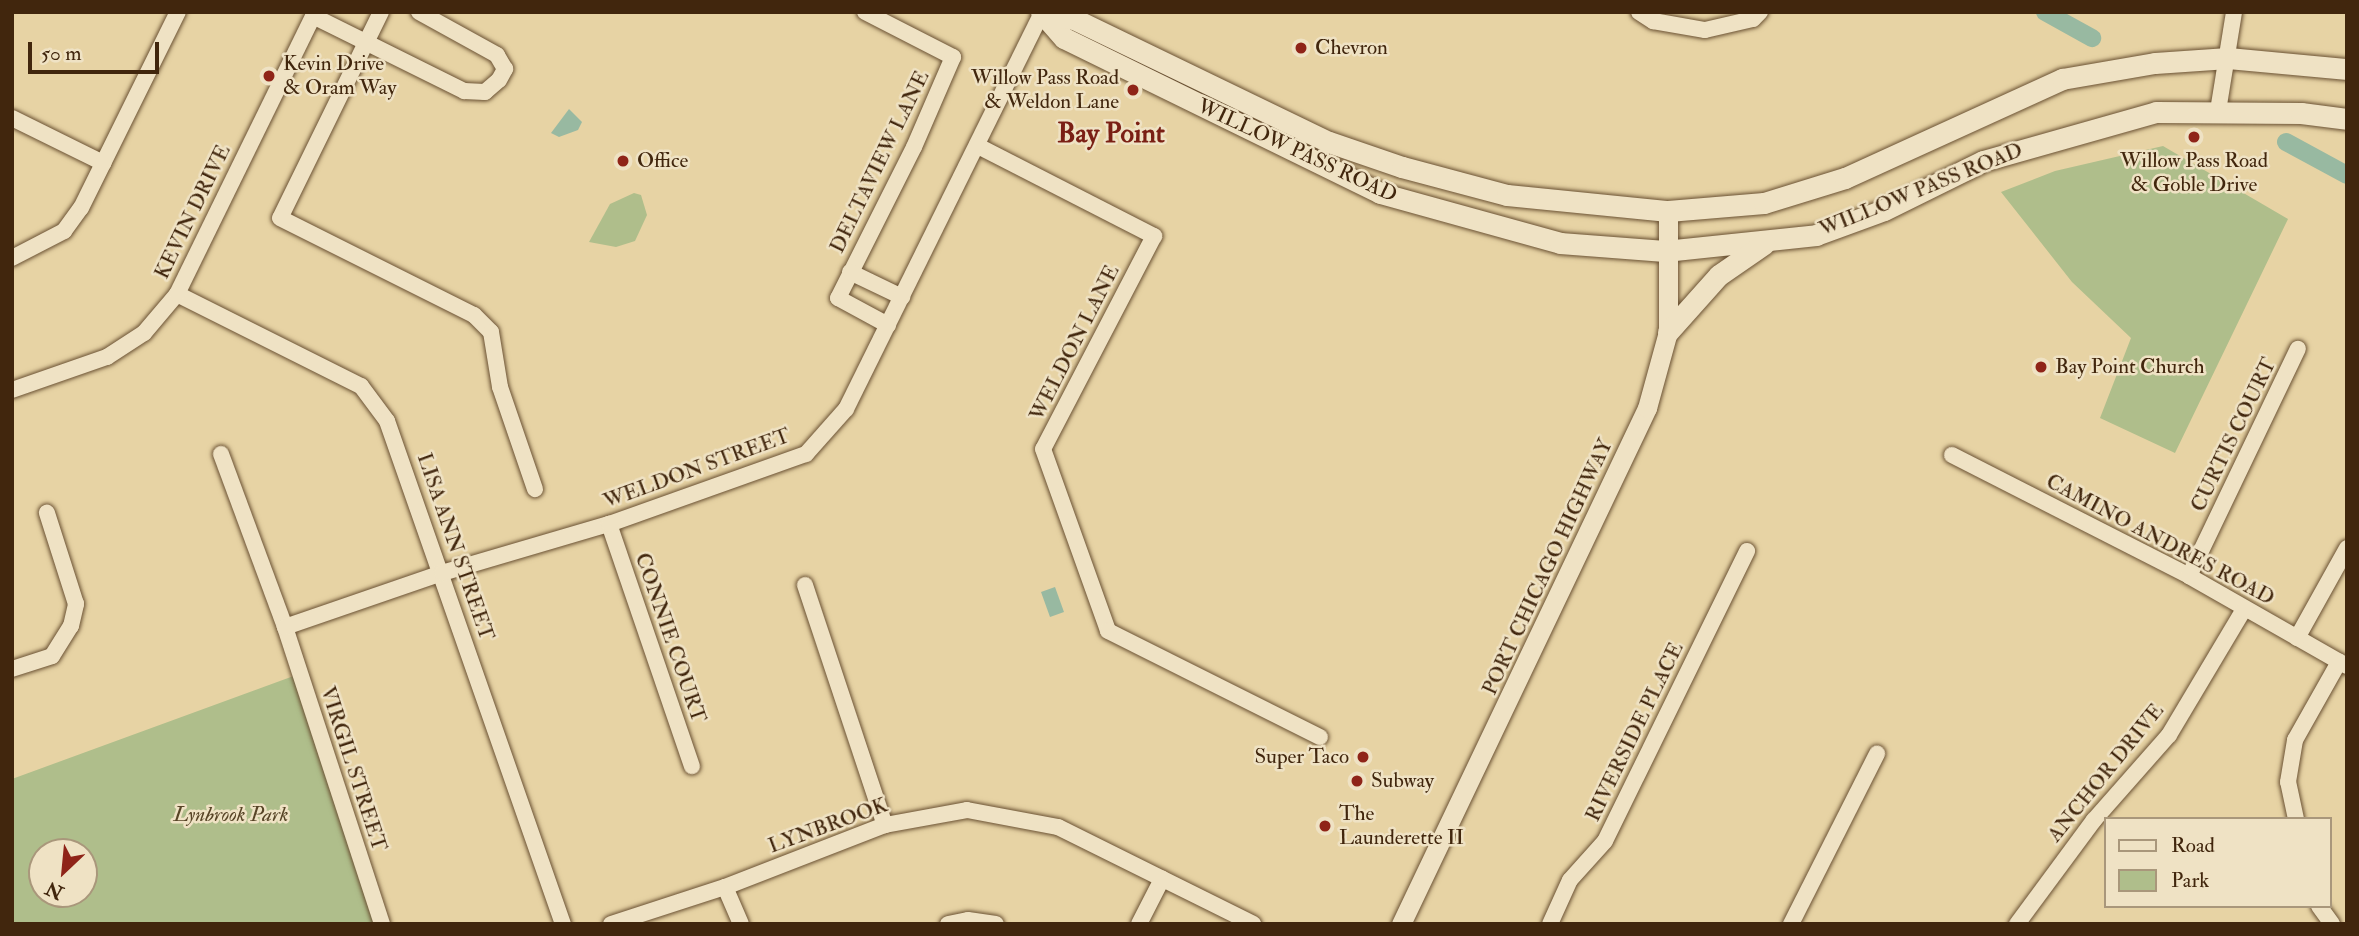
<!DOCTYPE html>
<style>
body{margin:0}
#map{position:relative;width:2359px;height:936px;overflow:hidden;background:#e7d3a4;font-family:"IM FELL Double Pica",serif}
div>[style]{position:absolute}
.green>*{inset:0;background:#afbe8b}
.water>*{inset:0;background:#98b9a1}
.canal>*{height:18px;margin:-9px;padding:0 9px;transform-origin:9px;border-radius:9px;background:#98b9a1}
.roads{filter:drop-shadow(0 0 2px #6a5133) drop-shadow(0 0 2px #6a5133)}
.minor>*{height:16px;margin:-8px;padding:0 8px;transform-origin:8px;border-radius:8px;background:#efe2c4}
.tertiary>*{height:19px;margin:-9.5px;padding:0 9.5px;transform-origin:9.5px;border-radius:9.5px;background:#efe2c4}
.secondary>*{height:21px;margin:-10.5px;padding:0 10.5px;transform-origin:10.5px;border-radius:10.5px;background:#efe2c4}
.dots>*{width:19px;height:19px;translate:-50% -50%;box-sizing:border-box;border:4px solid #efe2c4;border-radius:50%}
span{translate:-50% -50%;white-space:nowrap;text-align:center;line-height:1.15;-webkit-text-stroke:5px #efe2c4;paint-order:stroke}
.poi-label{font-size:21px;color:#41260d}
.left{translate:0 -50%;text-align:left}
.right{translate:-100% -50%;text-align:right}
.street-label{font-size:21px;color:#41260d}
.park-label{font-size:21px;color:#574426;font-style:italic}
.district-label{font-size:28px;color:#7a1f14;font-weight:700}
.frame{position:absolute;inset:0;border:14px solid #41260d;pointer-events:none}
.legend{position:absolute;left:2104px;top:817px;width:228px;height:91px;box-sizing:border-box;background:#efe2c4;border:2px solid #a9977b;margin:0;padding:9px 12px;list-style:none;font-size:21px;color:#41260d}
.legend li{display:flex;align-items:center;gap:14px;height:35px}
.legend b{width:35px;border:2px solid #a9977b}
.north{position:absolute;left:28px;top:838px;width:70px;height:70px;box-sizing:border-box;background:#efe2c4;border:2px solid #a9977b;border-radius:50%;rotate:206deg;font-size:19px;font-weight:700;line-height:28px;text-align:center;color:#41260d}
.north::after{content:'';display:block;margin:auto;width:24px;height:32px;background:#8f2418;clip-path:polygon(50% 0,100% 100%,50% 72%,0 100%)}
.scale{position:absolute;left:28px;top:42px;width:131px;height:32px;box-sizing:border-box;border:4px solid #41260d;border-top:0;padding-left:9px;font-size:21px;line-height:24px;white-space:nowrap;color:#41260d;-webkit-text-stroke:5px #efe2c4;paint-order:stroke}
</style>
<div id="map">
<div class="green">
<div style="clip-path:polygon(2163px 146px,2288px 219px,2175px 453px,2100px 418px,2131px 338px,2072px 282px,2001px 192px,2055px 171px)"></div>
<div style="clip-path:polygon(634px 193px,641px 195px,647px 215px,635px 241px,616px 247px,589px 242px,610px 204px)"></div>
<div style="clip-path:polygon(evenodd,299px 674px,382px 924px,12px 924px,12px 779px,299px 674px,42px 852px,84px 852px,84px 894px,42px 894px,42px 852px)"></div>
</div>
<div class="water">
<div style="clip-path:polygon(569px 109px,582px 122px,578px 130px,559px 137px,551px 133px)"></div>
<div style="clip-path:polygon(1055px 587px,1064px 612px,1050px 617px,1041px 592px)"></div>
</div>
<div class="canal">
<div style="left:2045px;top:12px;width:54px;rotate:29deg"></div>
<div style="left:2286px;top:142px;width:69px;rotate:28.4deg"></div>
</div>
<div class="roads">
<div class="minor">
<div style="left:381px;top:12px;width:229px;rotate:116.1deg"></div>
<div style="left:280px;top:218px;width:217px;rotate:26.6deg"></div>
<div style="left:474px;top:315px;width:24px;rotate:45deg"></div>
<div style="left:491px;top:332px;width:56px;rotate:80.7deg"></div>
<div style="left:500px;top:387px;width:108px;rotate:71.1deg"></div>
<div style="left:865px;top:12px;width:99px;rotate:27.1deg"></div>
<div style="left:953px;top:57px;width:98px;rotate:113.4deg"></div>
<div style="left:914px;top:147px;width:169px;rotate:116.7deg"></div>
<div style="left:838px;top:298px;width:57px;rotate:28.4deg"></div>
<div style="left:1639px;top:12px;width:17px;rotate:33deg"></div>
<div style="left:1653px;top:21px;width:53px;rotate:9.8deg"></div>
<div style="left:1705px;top:30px;width:49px;rotate:-12.9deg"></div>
<div style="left:1753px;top:19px;width:10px;rotate:-45deg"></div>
<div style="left:313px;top:16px;width:169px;rotate:26.4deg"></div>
<div style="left:464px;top:91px;width:21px;rotate:3deg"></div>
<div style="left:485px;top:92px;width:18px;rotate:-41deg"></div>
<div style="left:499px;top:80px;width:13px;rotate:-61deg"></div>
<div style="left:505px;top:69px;width:16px;rotate:-120deg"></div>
<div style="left:497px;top:55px;width:89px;rotate:-151.1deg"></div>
<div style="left:2218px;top:111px;width:100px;rotate:-80.8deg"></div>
<div style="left:12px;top:118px;width:102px;rotate:26.3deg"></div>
<div style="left:978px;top:146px;width:198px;rotate:27.1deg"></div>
<div style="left:1154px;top:236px;width:240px;rotate:117.5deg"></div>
<div style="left:1043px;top:449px;width:193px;rotate:70.3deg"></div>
<div style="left:1108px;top:631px;width:237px;rotate:26.6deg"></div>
<div style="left:12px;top:258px;width:59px;rotate:-27.4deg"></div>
<div style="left:64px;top:231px;width:29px;rotate:-54deg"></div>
<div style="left:81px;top:208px;width:219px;rotate:-63.7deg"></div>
<div style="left:850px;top:272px;width:58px;rotate:25.7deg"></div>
<div style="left:177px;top:294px;width:206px;rotate:26.6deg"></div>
<div style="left:361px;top:386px;width:44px;rotate:53.4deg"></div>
<div style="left:387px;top:421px;width:533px;rotate:70.72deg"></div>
<div style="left:12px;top:390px;width:101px;rotate:-19.2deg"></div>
<div style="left:107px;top:357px;width:44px;rotate:-33deg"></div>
<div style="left:144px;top:333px;width:51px;rotate:-49.8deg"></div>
<div style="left:177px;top:294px;width:314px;rotate:-63.9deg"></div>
<div style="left:221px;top:454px;width:184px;rotate:69.7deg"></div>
<div style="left:285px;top:627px;width:312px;rotate:71.9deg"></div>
<div style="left:1952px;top:455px;width:266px;rotate:27deg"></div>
<div style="left:2189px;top:576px;width:182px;rotate:29.7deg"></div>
<div style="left:609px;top:524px;width:256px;rotate:71.1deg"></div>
<div style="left:2189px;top:576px;width:252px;rotate:-64.4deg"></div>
<div style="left:805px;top:585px;width:253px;rotate:71.6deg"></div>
<div style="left:285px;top:627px;width:166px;rotate:-19deg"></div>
<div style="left:442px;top:573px;width:174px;rotate:-16.4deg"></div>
<div style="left:609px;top:524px;width:209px;rotate:-19.6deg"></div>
<div style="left:806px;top:454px;width:60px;rotate:-48.4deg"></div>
<div style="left:846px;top:409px;width:443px;rotate:-63.7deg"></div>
<div style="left:2297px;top:638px;width:103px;rotate:-60.9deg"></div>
<div style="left:12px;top:669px;width:42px;rotate:-18deg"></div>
<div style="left:52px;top:656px;width:36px;rotate:-58deg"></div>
<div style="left:71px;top:626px;width:23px;rotate:-77deg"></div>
<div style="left:76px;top:604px;width:96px;rotate:-107.7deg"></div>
<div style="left:2296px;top:819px;width:38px;rotate:-102deg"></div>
<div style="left:2288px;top:782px;width:43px;rotate:-80.5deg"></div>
<div style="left:2295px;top:740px;width:90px;rotate:-60.6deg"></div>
<div style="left:725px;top:887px;width:40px;rotate:66.6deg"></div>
<div style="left:2319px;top:906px;width:22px;rotate:54deg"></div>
<div style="left:611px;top:924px;width:120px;rotate:-18deg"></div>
<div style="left:725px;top:887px;width:172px;rotate:-21.2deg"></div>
<div style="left:885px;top:825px;width:83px;rotate:-10.4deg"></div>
<div style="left:967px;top:810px;width:93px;rotate:10.6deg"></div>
<div style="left:1058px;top:827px;width:218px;rotate:26.4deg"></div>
<div style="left:948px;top:924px;width:20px;rotate:-11deg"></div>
<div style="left:968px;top:920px;width:28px;rotate:8deg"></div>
<div style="left:1139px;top:924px;width:51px;rotate:-62.9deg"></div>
<div style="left:1550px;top:924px;width:48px;rotate:-65.6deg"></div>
<div style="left:1570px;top:880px;width:52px;rotate:-48.1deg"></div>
<div style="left:1605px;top:841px;width:323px;rotate:-63.9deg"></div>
<div style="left:1791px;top:924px;width:191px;rotate:-63.2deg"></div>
<div style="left:2017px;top:924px;width:129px;rotate:-53.5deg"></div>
<div style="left:2094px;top:820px;width:113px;rotate:-48.6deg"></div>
<div style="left:2169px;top:735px;width:147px;rotate:-59.2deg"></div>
</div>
<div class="tertiary">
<div style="left:1401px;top:924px;width:572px;rotate:-64.51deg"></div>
<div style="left:1647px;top:408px;width:79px;rotate:-74.6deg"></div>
<div style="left:1668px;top:332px;width:121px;rotate:-90deg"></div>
</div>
<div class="secondary">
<div style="left:1041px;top:12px;width:34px;rotate:12deg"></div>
<div style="left:1074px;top:19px;width:283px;rotate:25.8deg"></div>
<div style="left:1329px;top:142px;width:77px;rotate:18.9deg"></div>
<div style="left:1402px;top:167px;width:109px;rotate:14.9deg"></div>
<div style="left:1507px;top:195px;width:162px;rotate:5.7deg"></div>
<div style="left:1668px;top:211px;width:96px;rotate:-4.8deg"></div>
<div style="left:1764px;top:203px;width:85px;rotate:-17.2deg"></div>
<div style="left:1845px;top:178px;width:239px;rotate:-24.5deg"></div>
<div style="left:2062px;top:79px;width:94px;rotate:-9.8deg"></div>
<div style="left:2155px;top:63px;width:73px;rotate:-3.9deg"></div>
<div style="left:2228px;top:58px;width:120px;rotate:5.3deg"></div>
<div style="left:1042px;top:13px;width:33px;rotate:49deg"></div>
<div style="left:1064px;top:38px;width:352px;rotate:26.1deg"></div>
<div style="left:1380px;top:193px;width:187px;rotate:15.5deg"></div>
<div style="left:1560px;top:243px;width:105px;rotate:4.4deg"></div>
<div style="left:1665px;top:251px;width:152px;rotate:-6deg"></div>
<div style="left:1816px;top:235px;width:72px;rotate:-20.2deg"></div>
<div style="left:1884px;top:210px;width:110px;rotate:-26.3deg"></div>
<div style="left:1983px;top:161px;width:180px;rotate:-15.8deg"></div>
<div style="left:2156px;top:112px;width:145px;rotate:0.4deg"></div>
<div style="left:2301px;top:113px;width:46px;rotate:7.4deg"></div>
<div style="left:1668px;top:332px;width:76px;rotate:-48.2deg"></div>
<div style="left:1719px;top:275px;width:55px;rotate:-34.6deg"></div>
</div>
</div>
<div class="dots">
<div style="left:1301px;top:48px;background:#8f2418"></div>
<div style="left:269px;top:76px;background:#8f2418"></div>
<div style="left:1133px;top:90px;background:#8f2418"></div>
<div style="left:2194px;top:137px;background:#8f2418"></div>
<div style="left:623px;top:161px;background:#8f2418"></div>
<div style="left:2041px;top:367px;background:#8f2418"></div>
<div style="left:1363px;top:757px;background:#8f2418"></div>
<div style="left:1357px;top:781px;background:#8f2418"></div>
<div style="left:1325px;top:826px;background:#8f2418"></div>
</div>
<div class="poi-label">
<span class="left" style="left:1315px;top:48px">Chevron</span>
<span class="left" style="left:283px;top:76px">Kevin Drive<br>&amp; Oram Way</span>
<span class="right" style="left:1119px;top:90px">Willow Pass Road<br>&amp; Weldon Lane</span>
<span class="left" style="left:637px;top:161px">Office</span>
<span style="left:2194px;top:173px">Willow Pass Road<br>&amp; Goble Drive</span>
<span class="left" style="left:2055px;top:367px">Bay Point Church</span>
<span class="right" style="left:1349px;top:757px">Super Taco</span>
<span class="left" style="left:1371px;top:781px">Subway</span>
<span class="left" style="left:1339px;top:826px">The<br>Launderette II</span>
</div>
<div class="street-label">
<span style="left:1297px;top:151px;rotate:25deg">WILLOW PASS ROAD</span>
<span style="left:880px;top:162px;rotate:-64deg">DELTAVIEW LANE</span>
<span style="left:1921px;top:190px;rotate:-22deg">WILLOW PASS ROAD</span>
<span style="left:193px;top:212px;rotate:-64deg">KEVIN DRIVE</span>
<span style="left:1075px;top:343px;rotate:-63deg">WELDON LANE</span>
<span style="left:2234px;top:435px;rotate:-64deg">CURTIS COURT</span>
<span style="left:697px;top:469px;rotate:-20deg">WELDON STREET</span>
<span style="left:2160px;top:540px;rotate:28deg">CAMINO ANDRES ROAD</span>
<span style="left:455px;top:547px;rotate:71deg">LISA ANN STREET</span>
<span style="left:1548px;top:567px;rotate:-65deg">PORT CHICAGO HIGHWAY</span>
<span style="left:670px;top:638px;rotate:71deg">CONNIE COURT</span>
<span style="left:1635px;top:732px;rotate:-64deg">RIVERSIDE PLACE</span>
<span style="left:353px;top:769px;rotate:72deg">VIRGIL STREET</span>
<span style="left:2106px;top:773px;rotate:-51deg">ANCHOR DRIVE</span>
<span style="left:828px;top:826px;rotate:-20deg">LYNBROOK</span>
</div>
<div class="park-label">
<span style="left:231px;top:815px">Lynbrook Park</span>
</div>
<div class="district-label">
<span style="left:1111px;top:134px">Bay Point</span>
</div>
<div class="frame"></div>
<ul class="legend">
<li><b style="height:9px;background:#efe2c4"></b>Road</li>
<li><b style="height:19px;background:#afbe8b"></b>Park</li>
</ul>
<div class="north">N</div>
<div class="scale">50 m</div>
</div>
